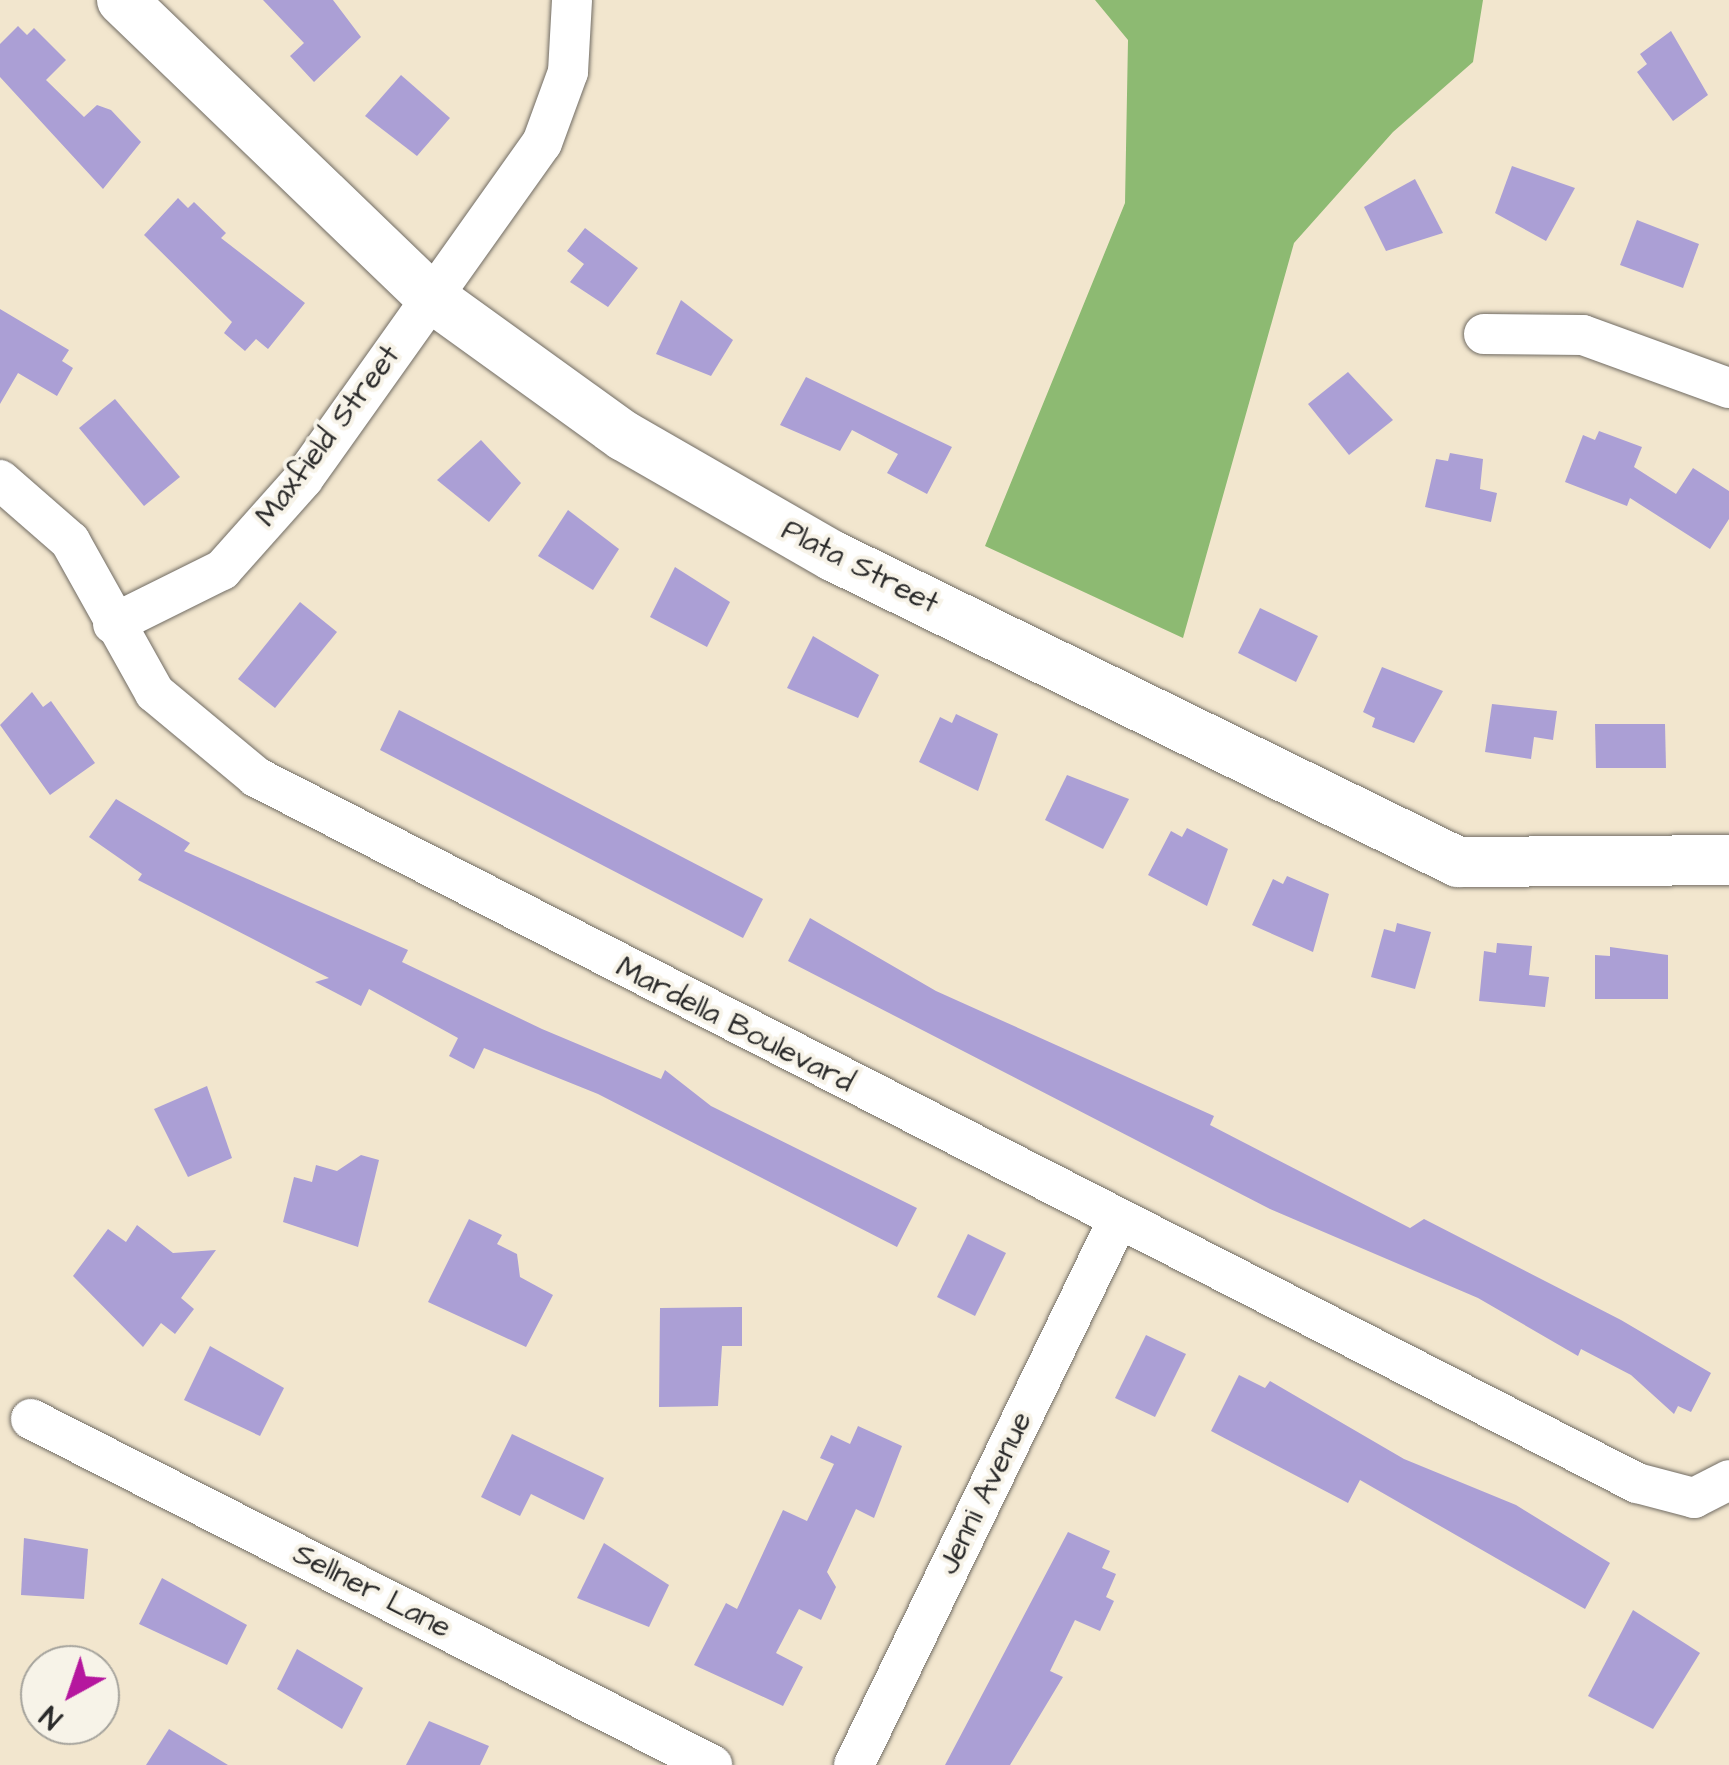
<!DOCTYPE html>
<style>
body{margin:0}
#map{position:relative;width:1729px;height:1765px;overflow:hidden;background:#f2e6ce;font-family:"Architects Daughter",sans-serif}
div>[style]{position:absolute}
.forest>*{inset:0;background:#8dba72}
.building>*{inset:0;background:#ab9fd5}
.roads{filter:drop-shadow(0 0 2px #716c64) drop-shadow(0 0 2px #716c64)}
.minor>*{height:40px;margin:-20px;padding:0 20px;transform-origin:20px;border-radius:20px;background:#fff}
.tertiary>*{height:50px;margin:-25px;padding:0 25px;transform-origin:25px;border-radius:25px;background:#fff}
span{translate:-50% -50%;white-space:nowrap;text-align:center;line-height:1.15;-webkit-text-stroke:8px #f7f3e8;paint-order:stroke}
.street-label{font-size:30px;color:#2b2b2b}
.north{position:absolute;left:20px;top:1645px;width:100px;height:100px;box-sizing:border-box;background:#f7f3e8;border:2px solid #a5a39c;border-radius:50%;rotate:220deg;font-size:28px;font-weight:700;line-height:40px;text-align:center;color:#2b2b2b}
.north::after{content:'';display:block;margin:auto;width:35px;height:45px;background:#b5179e;clip-path:polygon(50% 0,100% 100%,50% 72%,0 100%)}
</style>
<div id="map">
<div class="forest">
<div style="clip-path:polygon(1095px 0,1483px 0,1473px 62px,1393px 132px,1294px 243px,1183px 638px,985px 546px,1125px 203px,1128px 40px)"></div>
</div>
<div class="building">
<div style="clip-path:polygon(263px 0,333px 0,361px 37px,314px 82px,290px 56px,304px 43px)"></div>
<div style="clip-path:polygon(18px 26px,27px 35px,34px 28px,66px 60px,46px 80px,84px 117px,97px 105px,111px 110px,141px 142px,103px 189px,0 77px,0 44px)"></div>
<div style="clip-path:polygon(1671px 31px,1708px 95px,1673px 121px,1637px 72px,1647px 64px,1640px 54px)"></div>
<div style="clip-path:polygon(401px 75px,450px 118px,417px 156px,365px 116px)"></div>
<div style="clip-path:polygon(1512px 166px,1575px 188px,1546px 241px,1495px 213px)"></div>
<div style="clip-path:polygon(1415px 179px,1443px 233px,1386px 251px,1364px 207px)"></div>
<div style="clip-path:polygon(178px 198px,188px 208px,194px 202px,226px 233px,221px 238px,305px 303px,268px 349px,256px 339px,245px 351px,224px 333px,232px 322px,144px 235px)"></div>
<div style="clip-path:polygon(1637px 220px,1699px 244px,1683px 288px,1620px 265px)"></div>
<div style="clip-path:polygon(585px 228px,638px 268px,608px 307px,570px 282px,584px 264px,567px 251px)"></div>
<div style="clip-path:polygon(681px 300px,733px 340px,711px 376px,656px 354px)"></div>
<div style="clip-path:polygon(0 309px,69px 350px,62px 361px,73px 368px,57px 396px,18px 373px,0 404px)"></div>
<div style="clip-path:polygon(1348px 372px,1393px 420px,1349px 455px,1308px 404px)"></div>
<div style="clip-path:polygon(806px 377px,952px 447px,927px 494px,887px 473px,898px 454px,852px 430px,840px 451px,780px 425px)"></div>
<div style="clip-path:polygon(115px 399px,180px 477px,144px 506px,79px 428px)"></div>
<div style="clip-path:polygon(1599px 431px,1642px 447px,1634px 467px,1676px 494px,1693px 468px,1729px 491px,1729px 519px,1710px 549px,1630px 498px,1627px 506px,1565px 482px,1583px 435px,1595px 440px)"></div>
<div style="clip-path:polygon(481px 440px,521px 483px,489px 522px,437px 480px)"></div>
<div style="clip-path:polygon(1450px 453px,1483px 459px,1480px 489px,1497px 493px,1491px 522px,1425px 507px,1436px 459px,1448px 461px)"></div>
<div style="clip-path:polygon(568px 510px,619px 549px,593px 590px,538px 556px)"></div>
<div style="clip-path:polygon(675px 567px,730px 602px,707px 647px,650px 617px)"></div>
<div style="clip-path:polygon(300px 602px,337px 632px,275px 708px,238px 679px)"></div>
<div style="clip-path:polygon(1260px 608px,1318px 636px,1296px 682px,1238px 653px)"></div>
<div style="clip-path:polygon(813px 636px,879px 675px,858px 718px,787px 688px)"></div>
<div style="clip-path:polygon(1382px 667px,1443px 691px,1414px 743px,1372px 727px,1375px 718px,1363px 712px)"></div>
<div style="clip-path:polygon(32px 692px,43px 707px,51px 701px,95px 763px,50px 795px,0 725px)"></div>
<div style="clip-path:polygon(1492px 704px,1557px 711px,1553px 740px,1534px 737px,1531px 759px,1485px 752px)"></div>
<div style="clip-path:polygon(399px 710px,763px 899px,743px 938px,380px 750px)"></div>
<div style="clip-path:polygon(956px 714px,998px 734px,978px 791px,919px 762px,940px 717px,952px 723px)"></div>
<div style="clip-path:polygon(1595px 724px,1665px 724px,1666px 768px,1596px 768px)"></div>
<div style="clip-path:polygon(1067px 775px,1129px 799px,1103px 849px,1045px 820px)"></div>
<div style="clip-path:polygon(116px 799px,190px 843px,184px 851px,408px 950px,402px 962px,542px 1029px,661px 1079px,665px 1070px,711px 1106px,917px 1208px,897px 1247px,598px 1094px,484px 1048px,474px 1069px,449px 1056px,458px 1038px,369px 989px,361px 1006px,315px 982px,329px 978px,138px 880px,142px 874px,89px 837px)"></div>
<div style="clip-path:polygon(1187px 828px,1228px 849px,1207px 906px,1148px 875px,1171px 831px,1182px 837px)"></div>
<div style="clip-path:polygon(1287px 876px,1329px 894px,1313px 952px,1252px 925px,1273px 879px,1283px 884px)"></div>
<div style="clip-path:polygon(810px 918px,936px 991px,1214px 1116px,1210px 1125px,1410px 1228px,1424px 1219px,1621px 1320px,1711px 1373px,1691px 1412px,1678px 1406px,1674px 1414px,1631px 1375px,1581px 1349px,1578px 1356px,1478px 1298px,1270px 1209px,788px 961px)"></div>
<div style="clip-path:polygon(1397px 923px,1431px 932px,1415px 989px,1371px 977px,1384px 929px,1395px 932px)"></div>
<div style="clip-path:polygon(1497px 943px,1532px 946px,1529px 975px,1549px 977px,1545px 1007px,1479px 1001px,1484px 951px,1496px 953px)"></div>
<div style="clip-path:polygon(1610px 947px,1668px 955px,1668px 999px,1595px 999px,1595px 955px,1610px 956px)"></div>
<div style="clip-path:polygon(207px 1086px,232px 1158px,188px 1177px,154px 1109px)"></div>
<div style="clip-path:polygon(361px 1155px,379px 1160px,358px 1247px,283px 1222px,294px 1177px,312px 1182px,316px 1165px,337px 1171px)"></div>
<div style="clip-path:polygon(469px 1219px,502px 1235px,497px 1244px,517px 1254px,520px 1277px,553px 1295px,526px 1347px,428px 1302px)"></div>
<div style="clip-path:polygon(137px 1225px,173px 1253px,216px 1250px,181px 1298px,194px 1309px,175px 1334px,161px 1323px,143px 1347px,73px 1276px,108px 1229px,126px 1242px)"></div>
<div style="clip-path:polygon(968px 1234px,1006px 1253px,975px 1316px,937px 1297px)"></div>
<div style="clip-path:polygon(742px 1307px,742px 1346px,722px 1346px,718px 1406px,659px 1407px,660px 1308px)"></div>
<div style="clip-path:polygon(1146px 1335px,1186px 1354px,1155px 1417px,1115px 1398px)"></div>
<div style="clip-path:polygon(210px 1346px,284px 1388px,260px 1436px,184px 1400px)"></div>
<div style="clip-path:polygon(1239px 1375px,1265px 1388px,1270px 1381px,1404px 1459px,1516px 1505px,1610px 1563px,1585px 1609px,1360px 1480px,1348px 1503px,1211px 1431px)"></div>
<div style="clip-path:polygon(858px 1426px,902px 1446px,874px 1518px,856px 1509px,827px 1572px,836px 1587px,821px 1620px,799px 1609px,776px 1653px,803px 1667px,783px 1706px,694px 1665px,726px 1603px,737px 1609px,783px 1510px,807px 1521px,834px 1464px,820px 1458px,831px 1435px,850px 1444px)"></div>
<div style="clip-path:polygon(512px 1434px,604px 1478px,584px 1520px,531px 1494px,520px 1516px,481px 1497px)"></div>
<div style="clip-path:polygon(1068px 1532px,1110px 1551px,1102px 1568px,1116px 1574px,1106px 1597px,1114px 1601px,1100px 1631px,1075px 1620px,1050px 1671px,1063px 1677px,1010px 1765px,945px 1765px)"></div>
<div style="clip-path:polygon(24px 1538px,88px 1549px,84px 1599px,21px 1595px)"></div>
<div style="clip-path:polygon(604px 1543px,669px 1585px,649px 1627px,577px 1598px)"></div>
<div style="clip-path:polygon(162px 1578px,247px 1625px,227px 1665px,139px 1624px)"></div>
<div style="clip-path:polygon(1633px 1610px,1700px 1653px,1653px 1729px,1588px 1696px)"></div>
<div style="clip-path:polygon(297px 1649px,363px 1688px,342px 1729px,277px 1689px)"></div>
<div style="clip-path:polygon(429px 1721px,489px 1746px,480px 1765px,406px 1765px)"></div>
<div style="clip-path:polygon(169px 1729px,228px 1765px,146px 1765px)"></div>
</div>
<div class="roads">
<div class="minor">
<div style="left:1484px;top:334px;width:99px;rotate:0.6deg"></div>
<div style="left:1583px;top:335px;width:155px;rotate:20deg"></div>
<div style="left:0;top:480px;width:93px;rotate:41.1deg"></div>
<div style="left:70px;top:541px;width:174px;rotate:60.8deg"></div>
<div style="left:155px;top:693px;width:131px;rotate:39.7deg"></div>
<div style="left:256px;top:777px;width:1551px;rotate:27.08deg"></div>
<div style="left:1637px;top:1483px;width:59px;rotate:14.7deg"></div>
<div style="left:1694px;top:1498px;width:39px;rotate:-27deg"></div>
<div style="left:113px;top:624px;width:122px;rotate:-26.4deg"></div>
<div style="left:222px;top:570px;width:122px;rotate:-48.3deg"></div>
<div style="left:303px;top:479px;width:412px;rotate:-54.6deg"></div>
<div style="left:542px;top:143px;width:76px;rotate:-69.9deg"></div>
<div style="left:568px;top:72px;width:72px;rotate:-86.8deg"></div>
<div style="left:31px;top:1419px;width:764px;rotate:26.93deg"></div>
<div style="left:854px;top:1765px;width:603px;rotate:-64.16deg"></div>
</div>
<div class="tertiary">
<div style="left:122px;top:0;width:429px;rotate:43.9deg"></div>
<div style="left:431px;top:297px;width:238px;rotate:35.8deg"></div>
<div style="left:624px;top:436px;width:241px;rotate:29.9deg"></div>
<div style="left:833px;top:556px;width:696px;rotate:26.09deg"></div>
<div style="left:1458px;top:862px;width:271px;rotate:-0.4deg"></div>
</div>
</div>
<div class="street-label">
<span style="left:328px;top:436px;rotate:-53deg">Maxfield Street</span>
<span style="left:860px;top:567px;rotate:27deg">Plata Street</span>
<span style="left:735px;top:1025px;rotate:27deg">Mardella Boulevard</span>
<span style="left:985px;top:1493px;rotate:-64deg">Jenni Avenue</span>
<span style="left:372px;top:1591px;rotate:27deg">Sellner Lane</span>
</div>
<div class="north">N</div>
</div>
